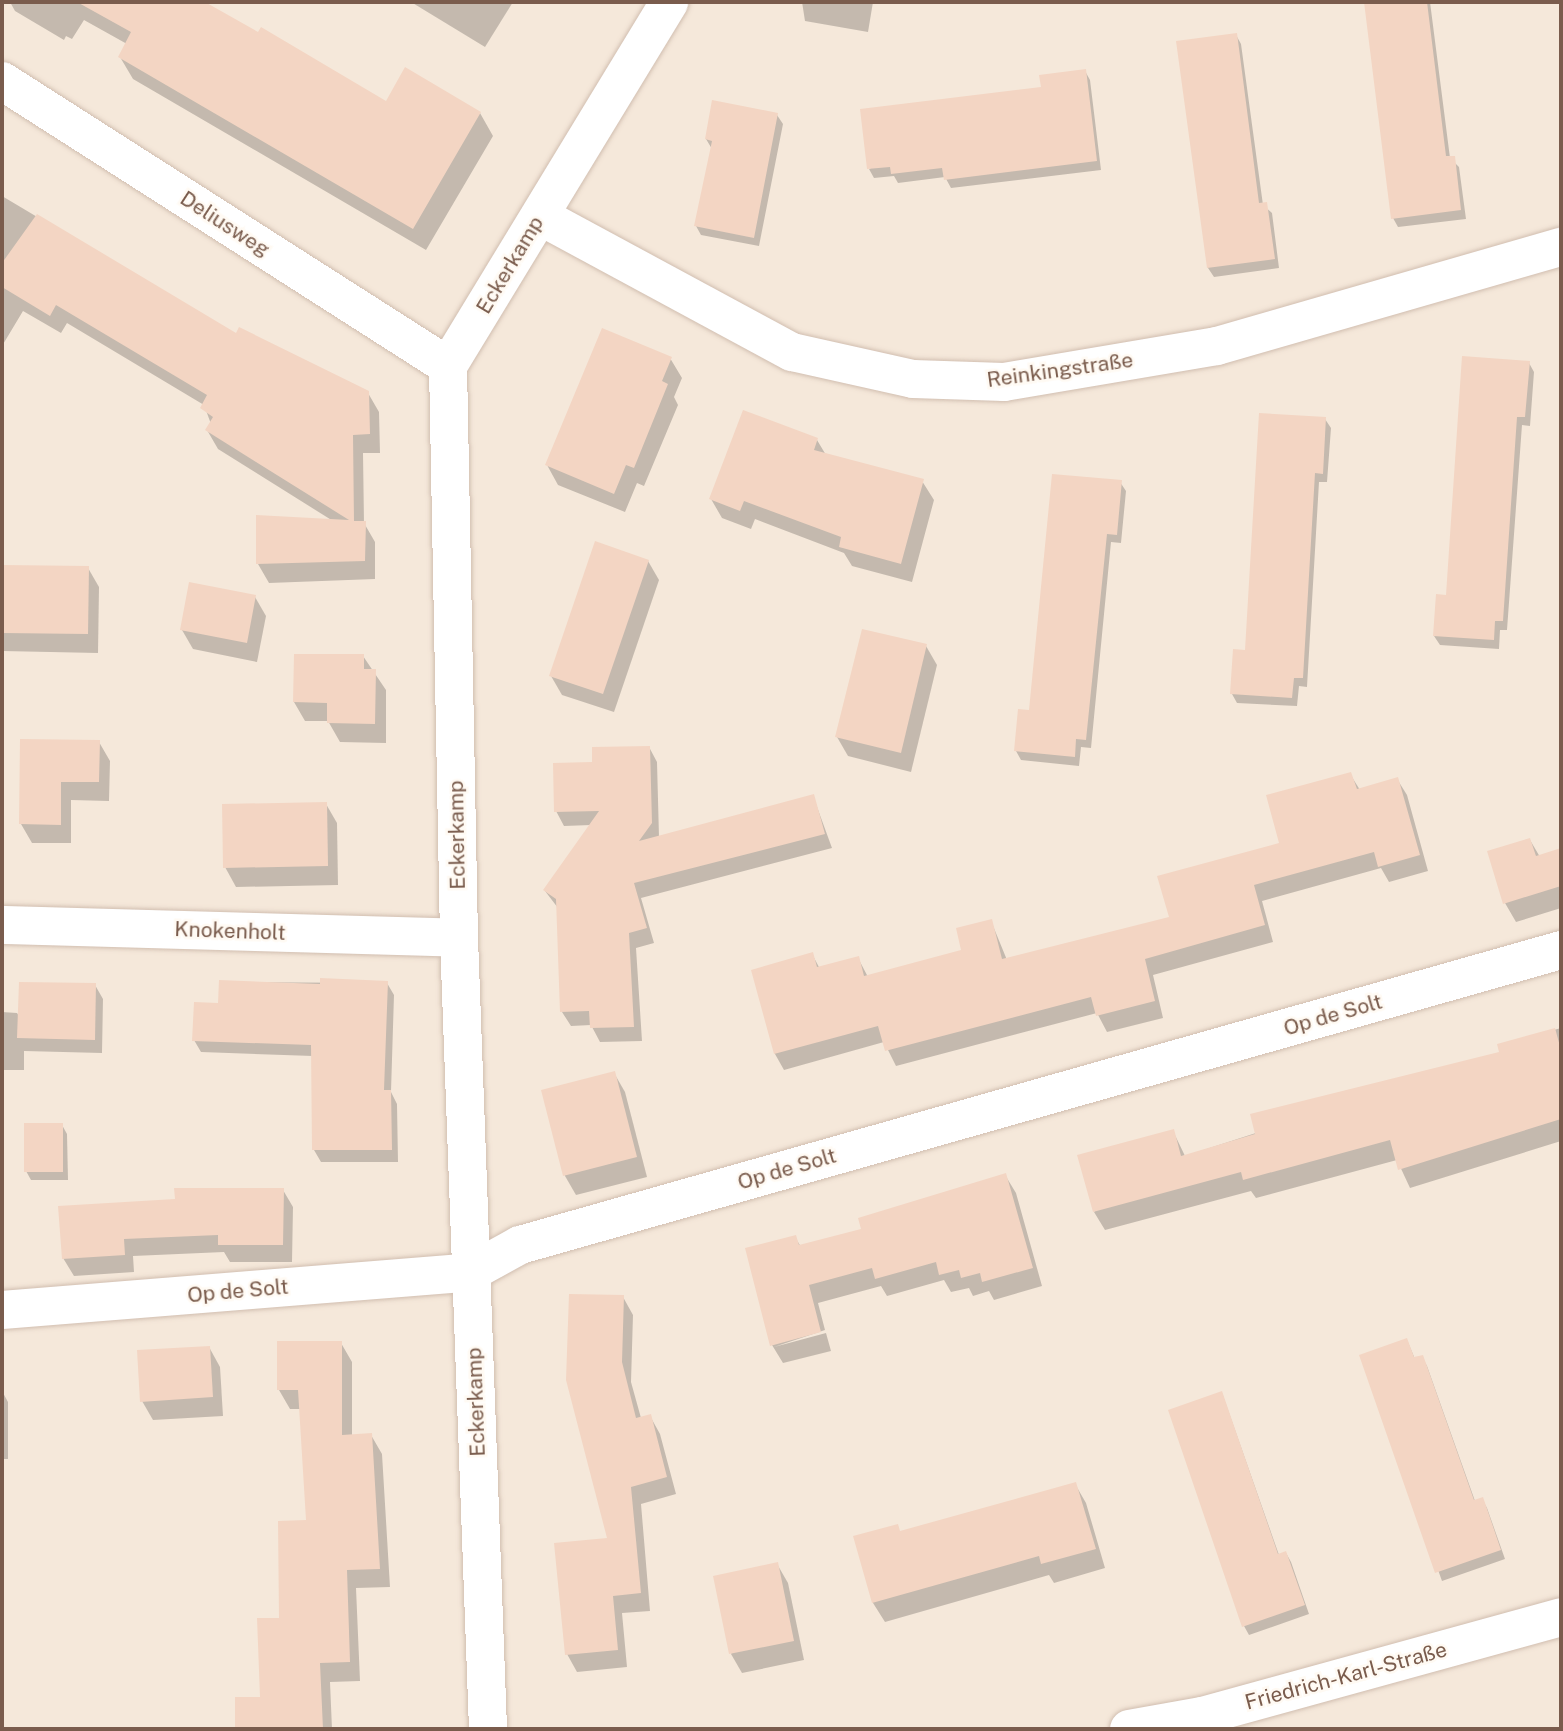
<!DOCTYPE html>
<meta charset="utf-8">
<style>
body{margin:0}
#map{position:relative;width:1563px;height:1731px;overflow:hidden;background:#fdf6ec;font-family:"Public Sans",sans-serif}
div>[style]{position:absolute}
.residential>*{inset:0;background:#f5e8da}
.shadow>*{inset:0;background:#0003}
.building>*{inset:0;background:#f3d5c3}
.roads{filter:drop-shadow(0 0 2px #d1beb0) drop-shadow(0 0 2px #d1beb0)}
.minor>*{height:38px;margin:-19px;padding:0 19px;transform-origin:19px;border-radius:19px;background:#fff}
span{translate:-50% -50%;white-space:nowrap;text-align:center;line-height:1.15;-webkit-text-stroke:5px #fffaf3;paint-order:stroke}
.street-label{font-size:21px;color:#7a5c4d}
.frame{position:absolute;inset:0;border:4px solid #7a5c4d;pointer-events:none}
</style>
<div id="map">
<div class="residential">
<div style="clip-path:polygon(2px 2px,1561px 2px,1561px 1729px,2px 1729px)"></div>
</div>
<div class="shadow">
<div style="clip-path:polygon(10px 2px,202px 2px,387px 104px,480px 113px,493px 136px,426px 250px,133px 79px,120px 57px,127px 44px,84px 20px,72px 39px,66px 36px,64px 40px,15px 11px)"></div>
<div style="clip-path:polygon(411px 2px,513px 2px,485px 47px)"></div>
<div style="clip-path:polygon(802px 2px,873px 2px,868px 32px,805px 21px)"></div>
<div style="clip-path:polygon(1366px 2px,1430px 2px,1450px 158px,1459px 167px,1466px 219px,1398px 227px,1393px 218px)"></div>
<div style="clip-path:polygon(1236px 35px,1241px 44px,1263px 205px,1272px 213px,1279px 268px,1214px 277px,1208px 268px,1178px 43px)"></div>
<div style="clip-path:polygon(1085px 71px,1090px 80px,1101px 170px,951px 188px,945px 177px,898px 183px,894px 176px,874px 178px,869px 169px)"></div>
<div style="clip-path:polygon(777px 115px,783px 124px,759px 246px,701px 235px,696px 226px,712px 149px,706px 139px)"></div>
<div style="clip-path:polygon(2px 196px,237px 336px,368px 393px,379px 412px,380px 453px,363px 453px,364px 523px,375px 542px,375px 579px,269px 583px,258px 564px,333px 521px,218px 449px,207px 430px,211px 424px,204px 405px,67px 323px,61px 333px,23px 311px,2px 346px)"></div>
<div style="clip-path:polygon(670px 358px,682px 378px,674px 397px,678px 405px,644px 486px,637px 483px,625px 512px,558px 485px,547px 465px)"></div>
<div style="clip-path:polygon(1529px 363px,1534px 372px,1530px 426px,1522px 425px,1507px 630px,1500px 630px,1499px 649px,1440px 645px,1434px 636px)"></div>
<div style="clip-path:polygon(1325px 419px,1331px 428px,1327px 482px,1319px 482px,1307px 687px,1299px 686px,1297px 706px,1237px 703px,1232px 694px)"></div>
<div style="clip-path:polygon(817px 440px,826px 455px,922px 481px,934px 500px,912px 582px,852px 566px,844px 553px,755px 519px,751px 529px,722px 518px,711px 499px)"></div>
<div style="clip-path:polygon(1120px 482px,1126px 491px,1121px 543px,1111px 542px,1091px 748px,1081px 747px,1079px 766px,1021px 760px,1016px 751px)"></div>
<div style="clip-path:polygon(648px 561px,659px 580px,614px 712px,562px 695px,551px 676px)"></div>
<div style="clip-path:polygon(2px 567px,88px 568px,99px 587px,98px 653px,2px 651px)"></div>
<div style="clip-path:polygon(255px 597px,266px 616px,257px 662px,193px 649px,182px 630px)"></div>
<div style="clip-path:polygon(926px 646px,937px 665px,911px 772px,848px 756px,837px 737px)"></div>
<div style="clip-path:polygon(363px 656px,386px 690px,386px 743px,340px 742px,328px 721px,305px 721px,294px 702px)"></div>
<div style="clip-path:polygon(99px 742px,110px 761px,109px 801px,71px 800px,71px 843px,32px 843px,21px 824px)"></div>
<div style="clip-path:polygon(649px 747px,657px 762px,659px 837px,813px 796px,832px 848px,641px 898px,654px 943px,636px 948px,642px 1041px,600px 1042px,591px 1025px,571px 1026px,562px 1012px,558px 908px,545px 891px,591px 825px,564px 826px,556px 811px,593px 763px)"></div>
<div style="clip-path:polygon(1350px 774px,1360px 790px,1397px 779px,1407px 795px,1428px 871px,1389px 882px,1381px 868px,1262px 901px,1273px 942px,1153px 975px,1163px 1018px,1107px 1032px,1097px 1013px,896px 1066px,884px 1042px,784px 1070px,775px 1054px,753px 971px,812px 954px,820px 969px,858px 958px,868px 977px,964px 951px,991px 921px,1007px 960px,1171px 918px,1281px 844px)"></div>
<div style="clip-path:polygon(326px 804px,337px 823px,338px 885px,236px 887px,225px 867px)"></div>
<div style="clip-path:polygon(1530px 840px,1540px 857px,1561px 850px,1561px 908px,1516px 922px,1505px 903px)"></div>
<div style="clip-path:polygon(221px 982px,387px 983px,394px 995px,391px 1092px,397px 1104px,398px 1162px,321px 1162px,314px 1150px,313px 1056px,201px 1052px,194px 1040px,220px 1005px)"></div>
<div style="clip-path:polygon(95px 985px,103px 999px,102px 1053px,24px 1051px,24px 1070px,2px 1070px,2px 1012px,17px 1013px,20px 1018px)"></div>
<div style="clip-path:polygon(1561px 1028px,1561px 1141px,1410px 1188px,1397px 1160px,1256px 1198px,1251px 1191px,1105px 1230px,1094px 1212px,1173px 1131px,1185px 1156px,1501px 1053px,1499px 1045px)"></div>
<div style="clip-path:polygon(614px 1073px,625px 1092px,647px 1177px,576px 1195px,565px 1176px,543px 1091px)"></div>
<div style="clip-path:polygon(62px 1125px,67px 1134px,68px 1180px,31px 1180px,26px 1171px)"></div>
<div style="clip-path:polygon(1005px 1175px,1016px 1193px,1042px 1286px,994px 1300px,989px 1291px,973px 1296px,969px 1288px,951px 1292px,944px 1280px,887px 1296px,881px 1286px,818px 1303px,825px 1330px,774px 1347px,826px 1333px,831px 1351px,783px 1363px,772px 1345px,795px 1237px,801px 1247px,863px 1230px)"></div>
<div style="clip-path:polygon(283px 1190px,293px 1207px,292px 1262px,230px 1262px,224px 1252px,133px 1256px,134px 1272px,74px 1276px,63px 1258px,176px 1200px)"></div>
<div style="clip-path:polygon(623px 1297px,633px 1315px,631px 1382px,641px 1418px,650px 1416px,660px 1434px,676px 1494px,641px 1504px,650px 1611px,622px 1613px,627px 1667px,577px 1672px,567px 1654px,609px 1540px)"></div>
<div style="clip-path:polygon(1407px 1340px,1415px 1359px,1422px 1357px,1427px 1366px,1475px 1501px,1482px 1499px,1487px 1508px,1505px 1559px,1442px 1581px,1361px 1356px)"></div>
<div style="clip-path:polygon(341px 1343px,352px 1362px,352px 1436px,371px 1435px,382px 1454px,390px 1587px,356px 1588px,360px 1681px,330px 1682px,332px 1729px,237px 1729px,236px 1699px,262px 1698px,308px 1521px,301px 1409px,290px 1409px,279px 1390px)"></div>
<div style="clip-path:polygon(209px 1347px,220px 1367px,223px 1416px,153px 1420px,142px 1401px)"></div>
<div style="clip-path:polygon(2px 1391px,8px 1402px,8px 1459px,2px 1459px)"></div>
<div style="clip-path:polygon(1222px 1393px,1279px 1555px,1286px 1553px,1291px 1562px,1309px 1614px,1249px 1635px,1244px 1626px)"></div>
<div style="clip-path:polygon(1075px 1484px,1086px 1503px,1105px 1568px,1054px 1583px,1049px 1575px,885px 1622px,873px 1603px,855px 1537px,901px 1532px)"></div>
<div style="clip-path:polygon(777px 1564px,788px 1583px,804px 1660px,742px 1673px,731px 1654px)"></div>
</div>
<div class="building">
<div style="clip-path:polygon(77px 2px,205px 2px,258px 32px,261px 27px,386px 101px,405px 67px,481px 112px,413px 229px,118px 57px,131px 32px)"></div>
<div style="clip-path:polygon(1364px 2px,1427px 2px,1446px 156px,1455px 156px,1461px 210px,1391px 219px)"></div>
<div style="clip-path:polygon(1237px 33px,1259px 203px,1267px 202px,1275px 259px,1207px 268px,1176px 41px)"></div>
<div style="clip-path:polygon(1086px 69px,1097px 161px,944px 180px,942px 168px,891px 174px,890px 167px,867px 169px,860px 109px,1041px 87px,1039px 75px)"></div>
<div style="clip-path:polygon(712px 100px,778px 113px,754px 238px,694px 226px,712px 141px,705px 139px)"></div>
<div style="clip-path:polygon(37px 214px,236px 333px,239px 327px,369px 391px,370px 434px,353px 435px,354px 521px,366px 521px,365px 561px,256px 564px,256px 515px,349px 520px,205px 430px,213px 417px,200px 408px,207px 395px,56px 305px,50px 316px,2px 287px,2px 263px)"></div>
<div style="clip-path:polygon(602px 328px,672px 357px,662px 381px,668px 384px,634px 468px,626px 465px,614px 494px,545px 465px)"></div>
<div style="clip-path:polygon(1462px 356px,1530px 361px,1525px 417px,1517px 417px,1503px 621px,1495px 621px,1494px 640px,1433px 636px,1436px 594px,1446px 595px)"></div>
<div style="clip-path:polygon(743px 410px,818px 438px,814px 450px,924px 479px,901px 564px,839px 547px,841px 537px,744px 501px,740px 511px,709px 499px)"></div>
<div style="clip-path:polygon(1259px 413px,1326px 417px,1323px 474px,1315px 473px,1303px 678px,1294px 678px,1292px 698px,1230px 694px,1233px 649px,1245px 650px)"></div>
<div style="clip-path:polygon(1052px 474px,1122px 480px,1117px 535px,1107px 534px,1086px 740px,1076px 739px,1075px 757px,1014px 751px,1018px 709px,1029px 710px)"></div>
<div style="clip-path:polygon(595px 541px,649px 560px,603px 694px,549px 676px)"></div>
<div style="clip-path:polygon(2px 565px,89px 566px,88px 634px,2px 633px)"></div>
<div style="clip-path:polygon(189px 582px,256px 595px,247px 643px,180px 630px)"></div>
<div style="clip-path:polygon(862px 629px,927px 644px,901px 753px,835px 737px)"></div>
<div style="clip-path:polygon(294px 654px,364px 654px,364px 669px,376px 669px,375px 724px,327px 723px,327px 703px,293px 702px)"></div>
<div style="clip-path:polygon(20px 739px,100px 740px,99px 782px,61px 782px,61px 825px,19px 824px)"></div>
<div style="clip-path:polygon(650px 746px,652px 823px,639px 841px,814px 794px,825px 834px,634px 883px,647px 928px,629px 933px,634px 1027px,590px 1028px,589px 1011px,560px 1012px,556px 899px,543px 890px,599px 811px,554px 812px,553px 763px,592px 762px,592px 747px)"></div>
<div style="clip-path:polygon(1351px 772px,1357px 789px,1398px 777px,1420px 855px,1378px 867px,1374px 852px,1254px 885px,1265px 925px,1145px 959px,1155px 1001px,1096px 1016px,1091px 997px,885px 1051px,878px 1026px,774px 1054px,751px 970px,813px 952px,817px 967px,859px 956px,864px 976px,961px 950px,956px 928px,992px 919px,1002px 959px,1169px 917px,1157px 876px,1279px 843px,1266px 795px)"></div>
<div style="clip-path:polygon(327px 802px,328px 866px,223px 868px,222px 804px)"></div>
<div style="clip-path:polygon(1530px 838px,1536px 856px,1561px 848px,1561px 886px,1503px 904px,1487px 851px)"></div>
<div style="clip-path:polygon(320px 978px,388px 981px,384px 1090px,391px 1090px,392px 1150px,312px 1150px,311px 1045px,192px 1041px,194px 1002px,218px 1003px,219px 980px,320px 984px)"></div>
<div style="clip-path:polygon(19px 982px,96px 983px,95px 1040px,17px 1038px)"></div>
<div style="clip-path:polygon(1555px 1028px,1561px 1050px,1561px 1119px,1398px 1170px,1390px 1140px,1243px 1180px,1241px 1172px,1093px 1212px,1077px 1155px,1174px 1129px,1181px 1156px,1255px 1134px,1250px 1114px,1499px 1052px,1497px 1044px)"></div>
<div style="clip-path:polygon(615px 1071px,637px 1157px,563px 1176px,541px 1090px)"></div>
<div style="clip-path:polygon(24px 1123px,63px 1123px,63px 1172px,24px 1172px)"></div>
<div style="clip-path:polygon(1006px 1173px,1033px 1268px,982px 1282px,980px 1273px,961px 1278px,959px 1270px,939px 1275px,936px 1262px,875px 1279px,872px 1268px,809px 1285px,821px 1332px,770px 1346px,745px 1248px,796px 1235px,799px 1245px,861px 1229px,858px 1218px)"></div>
<div style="clip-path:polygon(174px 1188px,284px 1188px,283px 1245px,218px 1245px,218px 1235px,124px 1239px,125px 1255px,62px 1259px,58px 1206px,175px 1199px)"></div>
<div style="clip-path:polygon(569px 1294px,624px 1295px,622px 1362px,636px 1418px,651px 1414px,667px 1477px,631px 1487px,641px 1593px,613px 1596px,618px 1650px,565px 1655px,554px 1543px,607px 1538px,566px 1380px)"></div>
<div style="clip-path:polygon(1407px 1338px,1414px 1357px,1423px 1355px,1474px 1500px,1483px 1497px,1501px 1550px,1435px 1573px,1359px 1355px)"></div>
<div style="clip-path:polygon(277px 1341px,342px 1341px,342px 1435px,372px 1433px,380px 1569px,347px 1570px,350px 1662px,320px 1663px,323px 1729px,235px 1729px,235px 1697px,260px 1697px,257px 1618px,279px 1618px,278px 1521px,306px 1520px,298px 1390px,277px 1390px)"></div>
<div style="clip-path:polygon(210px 1346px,213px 1397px,140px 1402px,137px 1350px)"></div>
<div style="clip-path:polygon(1222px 1391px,1278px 1554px,1286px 1551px,1305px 1605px,1242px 1627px,1168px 1410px)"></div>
<div style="clip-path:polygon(1076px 1482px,1096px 1549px,1041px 1564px,1039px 1556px,872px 1603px,853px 1536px,898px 1524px,900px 1531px)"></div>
<div style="clip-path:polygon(778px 1562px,794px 1641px,729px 1654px,713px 1576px)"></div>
</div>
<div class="roads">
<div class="minor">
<div style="left:2px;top:81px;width:529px;rotate:32.58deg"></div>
<div style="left:540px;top:216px;width:286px;rotate:28.4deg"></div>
<div style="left:792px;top:352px;width:124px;rotate:12.6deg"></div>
<div style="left:913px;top:379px;width:91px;rotate:1.9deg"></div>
<div style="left:1004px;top:382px;width:216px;rotate:-9.6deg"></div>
<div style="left:1217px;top:346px;width:358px;rotate:-16.1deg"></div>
<div style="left:2px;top:925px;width:457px;rotate:1.6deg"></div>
<div style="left:2px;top:1310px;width:471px;rotate:-4.6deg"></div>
<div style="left:471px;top:1272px;width:56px;rotate:-28.9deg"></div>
<div style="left:520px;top:1245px;width:1082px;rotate:-15.82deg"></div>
<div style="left:488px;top:1729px;width:792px;rotate:-92.1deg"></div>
<div style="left:459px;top:938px;width:572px;rotate:-91.1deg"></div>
<div style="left:448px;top:366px;width:426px;rotate:-58.7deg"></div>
<div style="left:1129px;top:1729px;width:74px;rotate:-10.1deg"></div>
<div style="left:1202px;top:1716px;width:372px;rotate:-15.4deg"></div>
</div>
</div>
<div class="street-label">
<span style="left:225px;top:224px;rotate:33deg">Deliusweg</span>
<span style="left:510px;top:265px;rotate:-59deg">Eckerkamp</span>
<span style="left:1060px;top:370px;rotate:-8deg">Reinkingstraße</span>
<span style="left:457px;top:835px;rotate:-91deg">Eckerkamp</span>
<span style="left:230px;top:931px;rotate:2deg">Knokenholt</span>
<span style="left:1333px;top:1015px;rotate:-16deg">Op de Solt</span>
<span style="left:787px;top:1169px;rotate:-16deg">Op de Solt</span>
<span style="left:238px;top:1291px;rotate:-5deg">Op de Solt</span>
<span style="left:476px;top:1402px;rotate:-92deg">Eckerkamp</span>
<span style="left:1346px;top:1676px;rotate:-15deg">Friedrich-Karl-Straße</span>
</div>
<div class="frame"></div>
</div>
